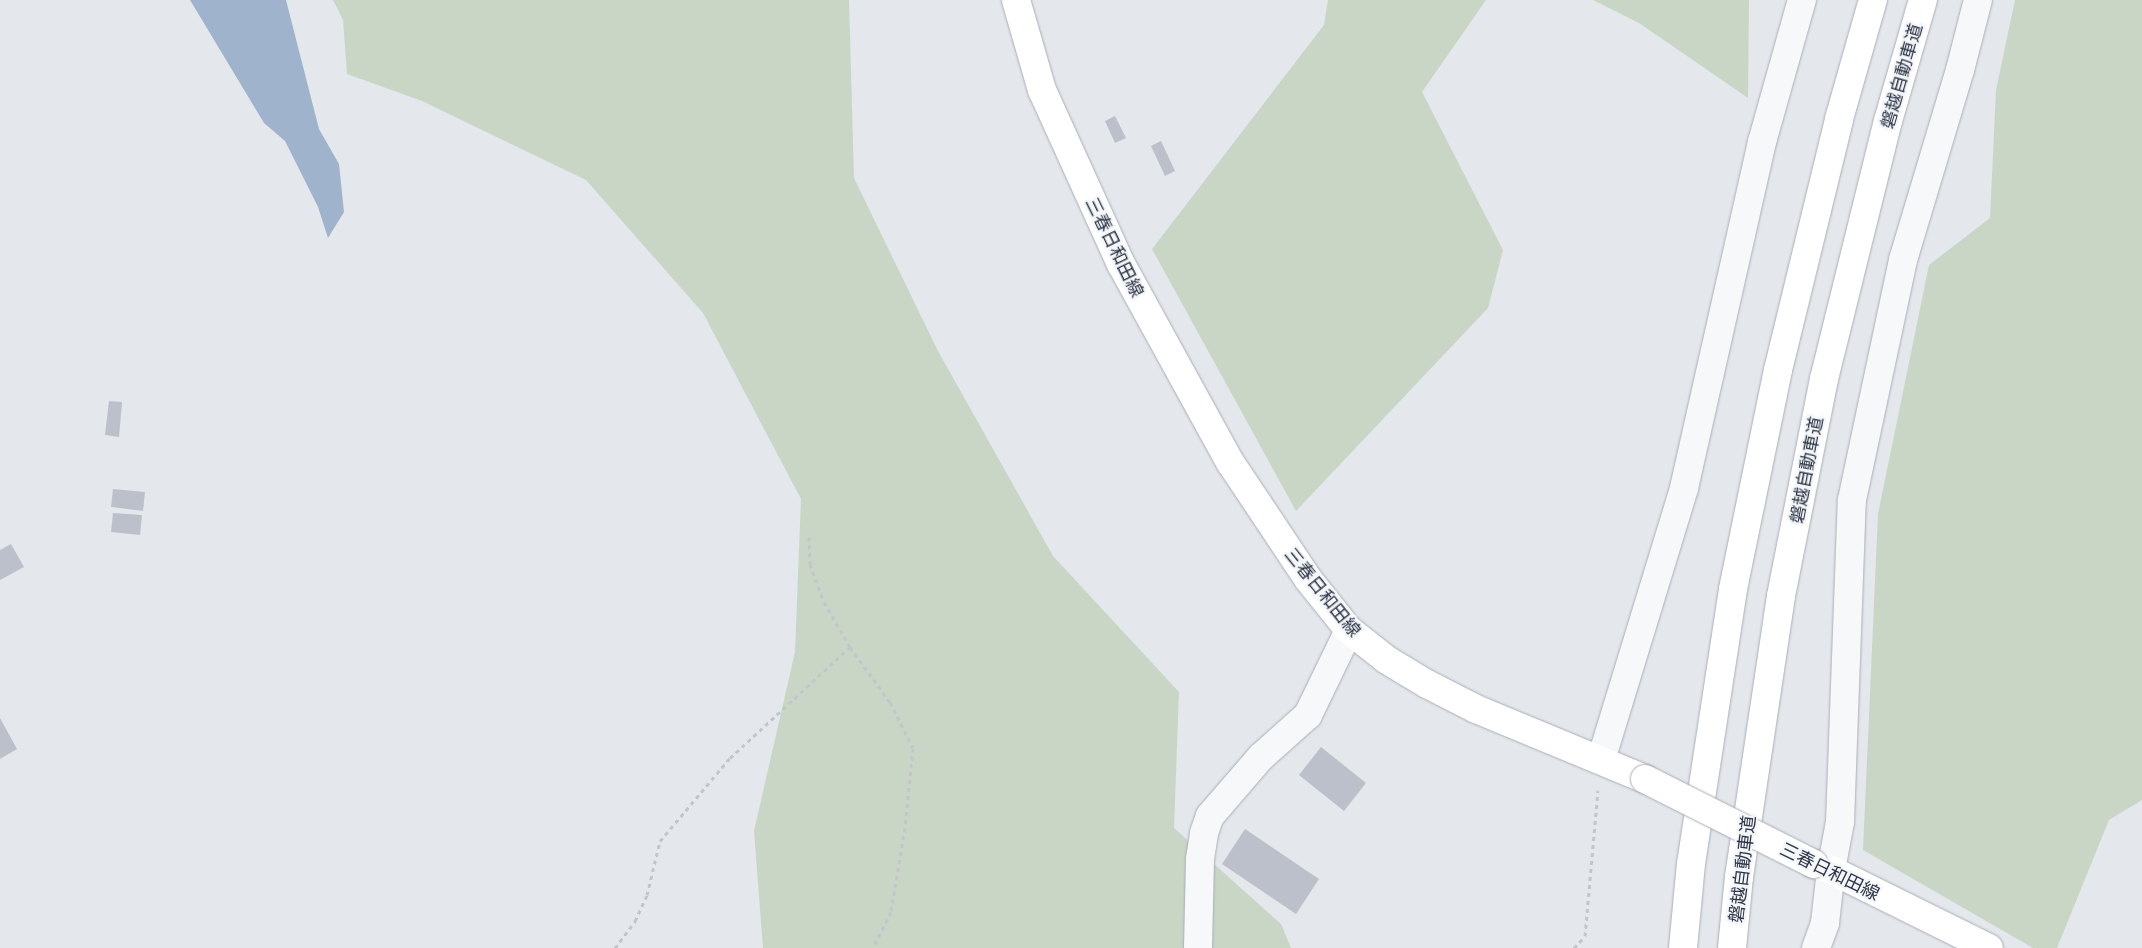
<!DOCTYPE html>
<meta charset="utf-8">
<style>
body{margin:0}
#map{position:relative;width:2142px;height:948px;overflow:hidden;background:#e4e7ec;font-family:"Exo 2","Noto Sans JP",sans-serif}
div>[style]{position:absolute}
.green>*{inset:0;background:#c9d6c5}
.water>*{inset:0;background:#9fb4cc}
.building>*{inset:0;background:#bbc0ca}
.path>*{height:3px;margin-top:-1.5px;transform-origin:0;background:repeating-linear-gradient(90deg,#c2c5cb 0 4px,transparent 0 8px)}
.roads{filter:drop-shadow(0 0 1px #a9aeb7) drop-shadow(0 0 1px #a9aeb7)}
.minor>*{height:28px;margin:-14px;padding:0 14px;transform-origin:14px;border-radius:14px;background:#f7f8fa}
.secondary>*{height:28px;margin:-14px;padding:0 14px;transform-origin:14px;border-radius:14px;background:#fff}
.motorway>*{height:28px;margin:-14px;padding:0 14px;transform-origin:14px;border-radius:14px;background:#fff}
.bridges{filter:drop-shadow(0 0 1px #a9aeb7) drop-shadow(0 0 1px #a9aeb7)}
.secondary-bridge>*{height:28px;margin:-14px;padding:0 14px;transform-origin:14px;border-radius:14px;background:#fff}
span{translate:-50% -50%;white-space:nowrap;text-align:center;line-height:1.15;-webkit-text-stroke:4.5px #f4f6f9;paint-order:stroke}
.street-label{font-size:18px;color:#2b3445}
</style>
<div id="map">
<div class="green">
<div style="clip-path:polygon(333px 0,849px 0,854px 178px,938px 351px,1053px 556px,1179px 692px,1174px 828px,1281px 924px,1291px 948px,763px 948px,754px 831px,795px 652px,801px 499px,703px 313px,586px 180px,422px 101px,347px 74px,343px 20px)"></div>
<div style="clip-path:polygon(1328px 0,1486px 0,1422px 92px,1503px 250px,1488px 308px,1296px 511px,1152px 249px,1324px 25px)"></div>
<div style="clip-path:polygon(1593px 0,1749px 0,1748px 98px,1639px 23px)"></div>
<div style="clip-path:polygon(2015px 0,2142px 0,2142px 800px,2109px 820px,2057px 948px,2033px 948px,1863px 850px,1878px 514px,1929px 265px,1990px 218px,1996px 90px)"></div>
</div>
<div class="water">
<div style="clip-path:polygon(190px 0,286px 0,319px 129px,339px 164px,344px 212px,328px 238px,318px 207px,285px 141px,264px 123px)"></div>
</div>
<div class="building">
<div style="clip-path:polygon(1115px 116px,1126px 138px,1115px 143px,1105px 121px)"></div>
<div style="clip-path:polygon(1161px 141px,1175px 171px,1165px 176px,1151px 146px)"></div>
<div style="clip-path:polygon(109px 401px,122px 402px,119px 437px,105px 435px)"></div>
<div style="clip-path:polygon(113px 489px,145px 492px,143px 511px,111px 507px)"></div>
<div style="clip-path:polygon(113px 513px,142px 515px,140px 535px,111px 532px)"></div>
<div style="clip-path:polygon(11px 544px,24px 567px,0 580px,0 550px)"></div>
<div style="clip-path:polygon(0 718px,17px 749px,0 759px)"></div>
<div style="clip-path:polygon(1321px 747px,1366px 783px,1344px 811px,1299px 775px)"></div>
<div style="clip-path:polygon(1245px 829px,1319px 879px,1296px 914px,1222px 864px)"></div>
</div>
<div class="path">
<div style="left:809px;top:537px;width:27px;rotate:88deg"></div>
<div style="left:810px;top:564px;width:40px;rotate:69.8deg"></div>
<div style="left:824px;top:602px;width:52px;rotate:60deg"></div>
<div style="left:850px;top:647px;width:68px;rotate:54deg"></div>
<div style="left:890px;top:702px;width:51px;rotate:63.4deg"></div>
<div style="left:913px;top:748px;width:80px;rotate:95.7deg"></div>
<div style="left:905px;top:828px;width:85px;rotate:99.5deg"></div>
<div style="left:891px;top:912px;width:40px;rotate:116.6deg"></div>
<div style="left:615px;top:948px;width:34px;rotate:-53deg"></div>
<div style="left:635px;top:921px;width:29px;rotate:-65deg"></div>
<div style="left:647px;top:895px;width:56px;rotate:-76.5deg"></div>
<div style="left:660px;top:841px;width:109px;rotate:-49.9deg"></div>
<div style="left:730px;top:758px;width:163px;rotate:-42.8deg"></div>
<div style="left:1574px;top:948px;width:16px;rotate:-47deg"></div>
<div style="left:1585px;top:936px;width:146px;rotate:-84.9deg"></div>
</div>
<div class="roads">
<div class="minor">
<div style="left:1601px;top:760px;width:284px;rotate:-73deg"></div>
<div style="left:1684px;top:488px;width:355px;rotate:-77.3deg"></div>
<div style="left:1762px;top:142px;width:148px;rotate:-74.3deg"></div>
<div style="left:1198px;top:948px;width:89px;rotate:-88.7deg"></div>
<div style="left:1200px;top:859px;width:26px;rotate:-81deg"></div>
<div style="left:1204px;top:833px;width:18px;rotate:-71deg"></div>
<div style="left:1210px;top:816px;width:78px;rotate:-49.2deg"></div>
<div style="left:1261px;top:757px;width:63px;rotate:-41.8deg"></div>
<div style="left:1308px;top:715px;width:94px;rotate:-64.2deg"></div>
<div style="left:1816px;top:948px;width:27px;rotate:-70deg"></div>
<div style="left:1825px;top:923px;width:53px;rotate:-83.5deg"></div>
<div style="left:1831px;top:870px;width:49px;rotate:-79.4deg"></div>
<div style="left:1840px;top:822px;width:322px;rotate:-87.9deg"></div>
<div style="left:1852px;top:500px;width:245px;rotate:-78deg"></div>
<div style="left:1903px;top:260px;width:198px;rotate:-73.3deg"></div>
<div style="left:1960px;top:70px;width:72px;rotate:-75.6deg"></div>
</div>
<div class="secondary">
<div style="left:1016px;top:0;width:94px;rotate:73.9deg"></div>
<div style="left:1042px;top:90px;width:191px;rotate:65.6deg"></div>
<div style="left:1121px;top:264px;width:226px;rotate:61.2deg"></div>
<div style="left:1230px;top:462px;width:141px;rotate:56.3deg"></div>
<div style="left:1308px;top:579px;width:65px;rotate:51.2deg"></div>
<div style="left:1349px;top:630px;width:48px;rotate:38.3deg"></div>
<div style="left:1387px;top:660px;width:47px;rotate:31deg"></div>
<div style="left:1427px;top:684px;width:55px;rotate:27deg"></div>
<div style="left:1476px;top:709px;width:183px;rotate:22.5deg"></div>
<div style="left:1814px;top:864px;width:18px;rotate:19deg"></div>
<div style="left:1831px;top:870px;width:176px;rotate:26.3deg"></div>
</div>
<div class="motorway">
<div style="left:1683px;top:948px;width:84px;rotate:-84.6deg"></div>
<div style="left:1691px;top:864px;width:278px;rotate:-81.3deg"></div>
<div style="left:1733px;top:589px;width:224px;rotate:-78.4deg"></div>
<div style="left:1778px;top:370px;width:258px;rotate:-76.3deg"></div>
<div style="left:1839px;top:119px;width:124px;rotate:-74.1deg"></div>
<div style="left:1732px;top:948px;width:71px;rotate:-84.4deg"></div>
<div style="left:1739px;top:877px;width:284px;rotate:-81.5deg"></div>
<div style="left:1781px;top:596px;width:221px;rotate:-78.8deg"></div>
<div style="left:1824px;top:379px;width:266px;rotate:-76.1deg"></div>
<div style="left:1888px;top:121px;width:126px;rotate:-73.9deg"></div>
</div>
</div>
<div class="bridges">
<div class="secondary-bridge">
<div style="left:1645px;top:779px;width:189px;rotate:26.7deg"></div>
</div>
</div>
<div class="street-label">
<span style="left:1901px;top:76px;rotate:-74deg">磐越自動車道</span>
<span style="left:1115px;top:247px;rotate:64deg">三春日和田線</span>
<span style="left:1806px;top:470px;rotate:-79deg">磐越自動車道</span>
<span style="left:1323px;top:592px;rotate:51deg">三春日和田線</span>
<span style="left:1742px;top:869px;rotate:-83deg">磐越自動車道</span>
<span style="left:1830px;top:871px;rotate:26deg">三春日和田線</span>
</div>
</div>
